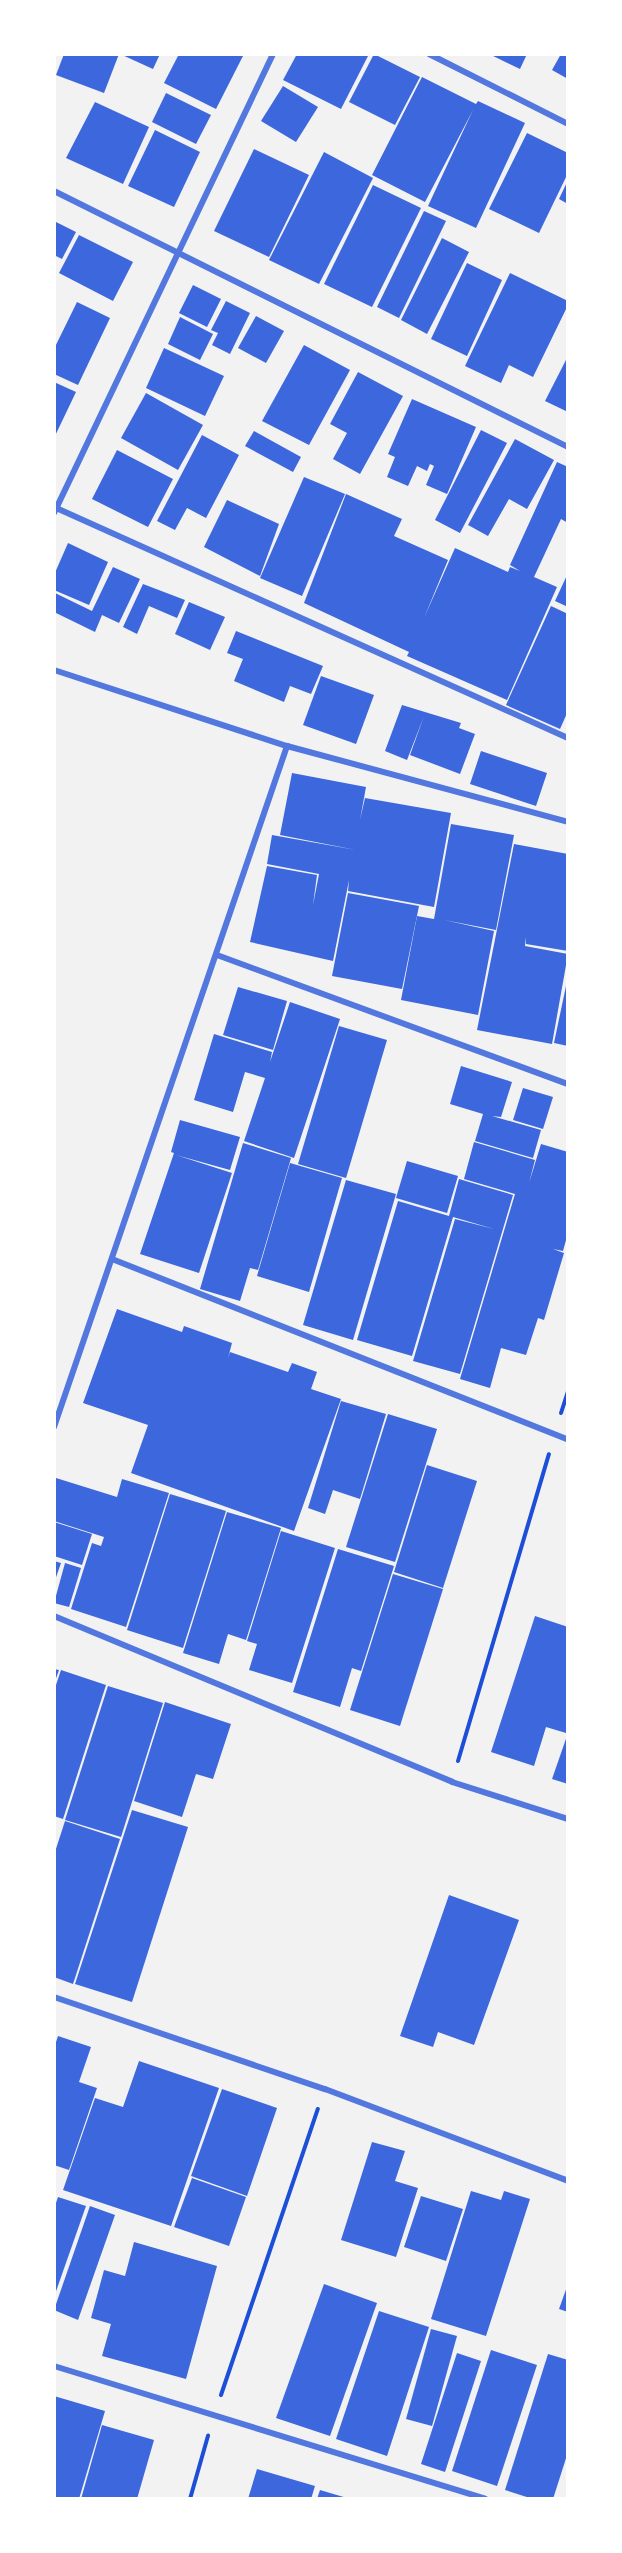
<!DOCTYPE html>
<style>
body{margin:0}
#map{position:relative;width:622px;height:2553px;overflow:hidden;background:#f2f2f2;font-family:"DM Sans",sans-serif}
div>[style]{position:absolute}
.building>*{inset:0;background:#3d67dc}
.path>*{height:4px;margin:-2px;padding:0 2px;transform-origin:2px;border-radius:2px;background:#1d4ed8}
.minor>*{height:6px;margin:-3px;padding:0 3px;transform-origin:3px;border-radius:3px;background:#5277de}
span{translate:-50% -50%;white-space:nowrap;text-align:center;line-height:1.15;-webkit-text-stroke:4.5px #fff;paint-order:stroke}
.frame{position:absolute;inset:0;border:56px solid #fff;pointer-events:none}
</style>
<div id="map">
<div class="building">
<div style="clip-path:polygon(64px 54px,119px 54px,104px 93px,56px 75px)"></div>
<div style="clip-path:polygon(120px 54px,160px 54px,153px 69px)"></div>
<div style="clip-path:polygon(179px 54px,244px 54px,216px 109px,164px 83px)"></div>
<div style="clip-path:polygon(297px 54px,369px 54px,341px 109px,283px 80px)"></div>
<div style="clip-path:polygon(374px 54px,420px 77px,395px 125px,349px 102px)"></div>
<div style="clip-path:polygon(489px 54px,527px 54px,520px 69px)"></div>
<div style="clip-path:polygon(561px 54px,568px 54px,568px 79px,552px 70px)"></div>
<div style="clip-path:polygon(422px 77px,476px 104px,478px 101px,525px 123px,476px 228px,428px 206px,473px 110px,425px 202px,372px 175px)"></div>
<div style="clip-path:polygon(283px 86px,318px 107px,296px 142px,261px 121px)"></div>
<div style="clip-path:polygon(166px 93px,211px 115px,196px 144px,152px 122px)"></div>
<div style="clip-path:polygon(95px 102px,149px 127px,123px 184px,66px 158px)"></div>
<div style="clip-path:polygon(155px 130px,200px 152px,174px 207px,128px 186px)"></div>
<div style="clip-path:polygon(527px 133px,568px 153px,568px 173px,539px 233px,489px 209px)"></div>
<div style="clip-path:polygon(254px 149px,309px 175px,269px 257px,214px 231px)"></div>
<div style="clip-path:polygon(324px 152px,373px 178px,319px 284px,269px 260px)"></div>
<div style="clip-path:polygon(568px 180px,568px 204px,559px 199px)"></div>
<div style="clip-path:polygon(373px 185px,421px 208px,372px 307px,324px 284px)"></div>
<div style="clip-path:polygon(424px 211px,446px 221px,399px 318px,377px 307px)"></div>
<div style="clip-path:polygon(54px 221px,76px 232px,62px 259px,54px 255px)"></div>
<div style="clip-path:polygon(79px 235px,133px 262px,113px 301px,59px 273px)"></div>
<div style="clip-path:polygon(442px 238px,469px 252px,427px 334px,401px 320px)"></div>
<div style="clip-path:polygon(467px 263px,502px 280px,467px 356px,431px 339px)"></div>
<div style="clip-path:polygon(510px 273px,568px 301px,568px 305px,533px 377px,509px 365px,501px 383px,465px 366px)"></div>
<div style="clip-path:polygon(193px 285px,221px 299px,207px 327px,179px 313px)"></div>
<div style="clip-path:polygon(226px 301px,250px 313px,230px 354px,212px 345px,218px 333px,211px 330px)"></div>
<div style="clip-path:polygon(77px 302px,110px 318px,78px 385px,54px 374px,54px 349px)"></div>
<div style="clip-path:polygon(256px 316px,284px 331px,266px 363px,238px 348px)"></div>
<div style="clip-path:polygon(180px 317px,213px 334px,200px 360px,168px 344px)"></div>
<div style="clip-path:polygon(304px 345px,350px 370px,309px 445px,262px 421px)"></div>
<div style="clip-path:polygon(164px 348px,224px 376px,205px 416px,146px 388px)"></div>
<div style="clip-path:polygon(568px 356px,568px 412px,545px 401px)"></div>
<div style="clip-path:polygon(358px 372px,403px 396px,360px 474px,333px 459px,347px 433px,330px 424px)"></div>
<div style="clip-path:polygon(54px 382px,76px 392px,54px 438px)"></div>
<div style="clip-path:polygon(146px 393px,203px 425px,178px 470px,121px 438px)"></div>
<div style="clip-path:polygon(412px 399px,476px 427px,447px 494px,426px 485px,434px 466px,430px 464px,427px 471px,417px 466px,408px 486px,387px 477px,395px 457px,388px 454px)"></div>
<div style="clip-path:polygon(481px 430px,507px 443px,460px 533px,435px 520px)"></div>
<div style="clip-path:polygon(254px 431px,301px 457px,293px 472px,245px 446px)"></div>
<div style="clip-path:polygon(202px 435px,239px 455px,206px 518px,187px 508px,175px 530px,157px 521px)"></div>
<div style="clip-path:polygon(515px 439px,554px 460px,527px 509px,509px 499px,488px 536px,468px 525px)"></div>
<div style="clip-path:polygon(117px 450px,173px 479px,148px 527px,92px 499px)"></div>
<div style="clip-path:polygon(557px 462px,568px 467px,568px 523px,561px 519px,534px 577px,557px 587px,507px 700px,407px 656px,409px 652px,304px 603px,346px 494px,402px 519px,394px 536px,448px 560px,424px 618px,455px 548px,508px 572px,510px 567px,520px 571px,510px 565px)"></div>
<div style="clip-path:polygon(304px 477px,345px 494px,302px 596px,260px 578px)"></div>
<div style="clip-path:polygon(227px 500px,279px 524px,260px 576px,204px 547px)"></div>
<div style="clip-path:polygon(68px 543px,108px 562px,89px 605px,54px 590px,54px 575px)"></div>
<div style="clip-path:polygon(113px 567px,140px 579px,119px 623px,102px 615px,95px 632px,54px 612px,55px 593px,92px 611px)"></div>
<div style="clip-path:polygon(568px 573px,568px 607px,555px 601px)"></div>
<div style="clip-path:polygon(143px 584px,185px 600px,177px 618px,149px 606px,137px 634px,123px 627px)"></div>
<div style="clip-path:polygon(189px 602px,225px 617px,210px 650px,175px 634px)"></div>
<div style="clip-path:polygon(551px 606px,568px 614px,568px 711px,560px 729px,506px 705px)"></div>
<div style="clip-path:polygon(236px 631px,323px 666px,311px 694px,290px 686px,284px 702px,234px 681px,243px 659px,227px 653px)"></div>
<div style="clip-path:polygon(321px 676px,374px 695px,356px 744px,303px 725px)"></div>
<div style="clip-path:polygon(402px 705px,461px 723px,459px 728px,475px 734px,460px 774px,410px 755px,424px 716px,407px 760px,385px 751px)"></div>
<div style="clip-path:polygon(481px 751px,547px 773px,536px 806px,470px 784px)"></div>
<div style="clip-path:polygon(292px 773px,366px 787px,360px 820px,365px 798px,451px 813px,434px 907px,348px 891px,349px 880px,333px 961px,250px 942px,267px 866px,317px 875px,313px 905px,319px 874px,267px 864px,272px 835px,356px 850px,280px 835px)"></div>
<div style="clip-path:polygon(451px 824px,514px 835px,496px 930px,444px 920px,494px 931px,478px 1015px,401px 1000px,417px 916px,434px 919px)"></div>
<div style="clip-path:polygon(514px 844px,568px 854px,568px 951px,526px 944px,526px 937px,525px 946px,568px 954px,552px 1044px,477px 1030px)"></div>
<div style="clip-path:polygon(348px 893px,419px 906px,402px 989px,332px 976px)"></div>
<div style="clip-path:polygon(566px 986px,568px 987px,568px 1046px,554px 1043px)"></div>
<div style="clip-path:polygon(238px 987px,287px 1001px,273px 1050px,223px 1035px)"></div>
<div style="clip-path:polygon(290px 1002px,340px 1019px,294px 1158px,244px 1141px,265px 1078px,245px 1072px,233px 1112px,194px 1100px,214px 1034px,272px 1052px,270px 1062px)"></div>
<div style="clip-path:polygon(339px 1026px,387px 1040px,346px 1178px,298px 1164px)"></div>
<div style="clip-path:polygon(461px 1066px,512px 1082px,501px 1117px,492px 1116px,541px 1130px,533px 1158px,475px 1141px,483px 1114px,450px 1104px)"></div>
<div style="clip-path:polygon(523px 1088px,553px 1097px,543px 1129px,513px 1120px)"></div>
<div style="clip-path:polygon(180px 1120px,240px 1137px,230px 1170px,176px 1155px,232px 1173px,199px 1273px,140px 1254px,174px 1153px,171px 1152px)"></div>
<div style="clip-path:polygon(474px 1142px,535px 1160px,529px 1183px,541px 1144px,568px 1152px,568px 1233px,563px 1251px,553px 1249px,564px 1253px,544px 1320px,538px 1318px,526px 1355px,501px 1348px,490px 1388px,460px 1379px,515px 1194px,464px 1179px)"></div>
<div style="clip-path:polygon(243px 1143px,291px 1158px,258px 1270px,250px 1268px,240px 1301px,200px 1289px)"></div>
<div style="clip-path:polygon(407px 1161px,458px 1176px,447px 1213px,396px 1198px)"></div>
<div style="clip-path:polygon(290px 1163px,342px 1178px,309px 1292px,257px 1276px)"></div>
<div style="clip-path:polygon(459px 1179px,513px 1195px,460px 1374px,413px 1361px,455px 1219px,494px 1229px,453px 1217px,412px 1356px,357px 1340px,398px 1201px,449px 1216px)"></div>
<div style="clip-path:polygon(346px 1180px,396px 1194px,353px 1340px,303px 1325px)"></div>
<div style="clip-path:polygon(117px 1309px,182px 1332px,184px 1326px,232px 1343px,228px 1358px,230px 1352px,288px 1372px,292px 1363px,317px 1372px,311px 1389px,341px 1399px,294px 1531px,131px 1473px,148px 1425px,83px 1403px)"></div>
<div style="clip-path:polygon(341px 1401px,386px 1414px,360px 1499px,333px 1490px,325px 1514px,308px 1508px)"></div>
<div style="clip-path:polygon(388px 1414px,437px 1429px,395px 1562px,346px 1547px)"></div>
<div style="clip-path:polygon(427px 1465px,477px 1481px,443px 1588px,394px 1572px)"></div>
<div style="clip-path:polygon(56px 1478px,117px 1497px,122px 1479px,169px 1493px,126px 1627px,71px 1609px,92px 1543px,101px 1546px,104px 1537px,54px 1521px)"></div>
<div style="clip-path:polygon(170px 1494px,226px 1511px,183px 1648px,127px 1630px)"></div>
<div style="clip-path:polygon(227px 1512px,281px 1528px,246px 1640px,228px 1634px,219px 1664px,183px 1653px)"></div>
<div style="clip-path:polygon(54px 1522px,92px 1534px,82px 1565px,54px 1556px)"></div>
<div style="clip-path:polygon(281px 1531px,335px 1548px,292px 1683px,249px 1670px,257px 1644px,247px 1641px)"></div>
<div style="clip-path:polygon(338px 1549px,394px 1566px,361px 1671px,352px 1668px,340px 1707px,293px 1692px)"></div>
<div style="clip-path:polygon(54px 1561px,61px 1563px,54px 1583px)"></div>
<div style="clip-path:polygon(65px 1563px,81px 1568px,69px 1607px,54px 1603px)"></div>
<div style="clip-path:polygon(393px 1574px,443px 1589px,400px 1726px,350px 1710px)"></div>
<div style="clip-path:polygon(535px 1616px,568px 1627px,568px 1726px,566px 1733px,546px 1727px,534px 1766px,491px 1752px)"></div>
<div style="clip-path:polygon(54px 1669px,59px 1670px,54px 1684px)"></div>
<div style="clip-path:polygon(61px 1670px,106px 1685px,63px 1819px,54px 1816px,54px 1691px)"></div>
<div style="clip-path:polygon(108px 1686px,163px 1703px,121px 1837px,65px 1820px)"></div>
<div style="clip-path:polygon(165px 1702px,231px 1724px,213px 1779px,196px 1774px,182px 1817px,134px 1801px)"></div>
<div style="clip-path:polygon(568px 1733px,568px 1784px,552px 1779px)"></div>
<div style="clip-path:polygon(132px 1810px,188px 1827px,132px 2002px,75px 1984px)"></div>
<div style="clip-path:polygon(65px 1821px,120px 1839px,73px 1984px,54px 1977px,54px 1855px)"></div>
<div style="clip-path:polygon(449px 1895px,519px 1920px,474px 2045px,438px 2032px,433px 2047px,400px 2036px)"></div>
<div style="clip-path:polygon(58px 2036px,91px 2047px,79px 2082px,97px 2088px,69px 2170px,54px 2165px,54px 2048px)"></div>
<div style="clip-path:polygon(139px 2061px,219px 2088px,171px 2226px,63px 2190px,95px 2098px,123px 2107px)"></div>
<div style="clip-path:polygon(222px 2089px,277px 2108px,247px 2196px,191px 2176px)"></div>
<div style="clip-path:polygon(372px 2142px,405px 2151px,395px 2181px,418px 2188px,396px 2257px,341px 2240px)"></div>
<div style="clip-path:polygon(192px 2178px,246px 2197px,229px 2246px,174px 2227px)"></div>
<div style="clip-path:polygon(471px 2191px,501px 2200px,504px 2191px,530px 2199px,486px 2336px,431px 2319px)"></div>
<div style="clip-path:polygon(421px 2196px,463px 2209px,446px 2261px,404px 2247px)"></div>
<div style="clip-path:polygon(58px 2197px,86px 2206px,54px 2297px,54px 2209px)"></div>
<div style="clip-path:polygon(90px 2206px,115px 2215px,78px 2320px,54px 2310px)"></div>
<div style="clip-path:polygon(134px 2242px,217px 2266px,186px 2379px,102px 2356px,111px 2324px,91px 2318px,104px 2270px,125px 2276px)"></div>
<div style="clip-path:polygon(324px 2284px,377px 2303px,330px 2436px,276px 2418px)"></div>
<div style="clip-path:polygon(568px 2284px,568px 2312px,559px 2309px)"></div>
<div style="clip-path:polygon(379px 2311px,429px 2327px,387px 2456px,336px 2439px)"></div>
<div style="clip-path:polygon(431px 2329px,457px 2336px,432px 2426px,406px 2419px)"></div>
<div style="clip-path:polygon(491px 2350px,537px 2365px,497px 2486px,452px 2471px)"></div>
<div style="clip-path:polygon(457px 2353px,481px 2361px,445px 2472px,421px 2464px)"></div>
<div style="clip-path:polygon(548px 2354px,568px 2360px,568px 2452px,553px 2499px,533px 2499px,505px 2490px)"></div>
<div style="clip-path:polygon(54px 2396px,105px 2411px,79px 2499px,54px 2499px)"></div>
<div style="clip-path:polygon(102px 2425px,154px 2440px,137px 2499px,81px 2499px)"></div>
<div style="clip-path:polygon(257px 2469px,315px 2486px,311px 2499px,248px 2499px)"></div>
<div style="clip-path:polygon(320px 2490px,347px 2498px,347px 2499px,317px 2499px)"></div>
</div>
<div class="path">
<div style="left:561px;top:1413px;width:23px;rotate:-72deg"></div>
<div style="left:458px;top:1761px;width:320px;rotate:-73.5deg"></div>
<div style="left:221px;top:2395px;width:302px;rotate:-71.3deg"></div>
<div style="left:190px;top:2499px;width:66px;rotate:-74.1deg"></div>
</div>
<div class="minor">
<div style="left:429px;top:54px;width:156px;rotate:26.7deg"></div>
<div style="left:54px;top:191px;width:574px;rotate:26.48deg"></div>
<div style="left:54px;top:507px;width:564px;rotate:24.2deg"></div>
<div style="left:54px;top:513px;width:509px;rotate:-64.49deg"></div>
<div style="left:54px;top:670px;width:245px;rotate:18.1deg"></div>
<div style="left:287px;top:746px;width:291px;rotate:15.1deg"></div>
<div style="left:217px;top:955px;width:374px;rotate:20.2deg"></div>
<div style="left:112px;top:1259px;width:491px;rotate:21.6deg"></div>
<div style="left:54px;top:1427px;width:720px;rotate:-71.11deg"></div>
<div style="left:54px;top:1616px;width:431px;rotate:22.6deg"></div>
<div style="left:452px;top:1782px;width:122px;rotate:17.7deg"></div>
<div style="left:54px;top:1997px;width:286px;rotate:18.8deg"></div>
<div style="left:325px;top:2089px;width:260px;rotate:20.7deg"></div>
<div style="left:54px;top:2366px;width:451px;rotate:17.1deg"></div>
</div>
<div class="frame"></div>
</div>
